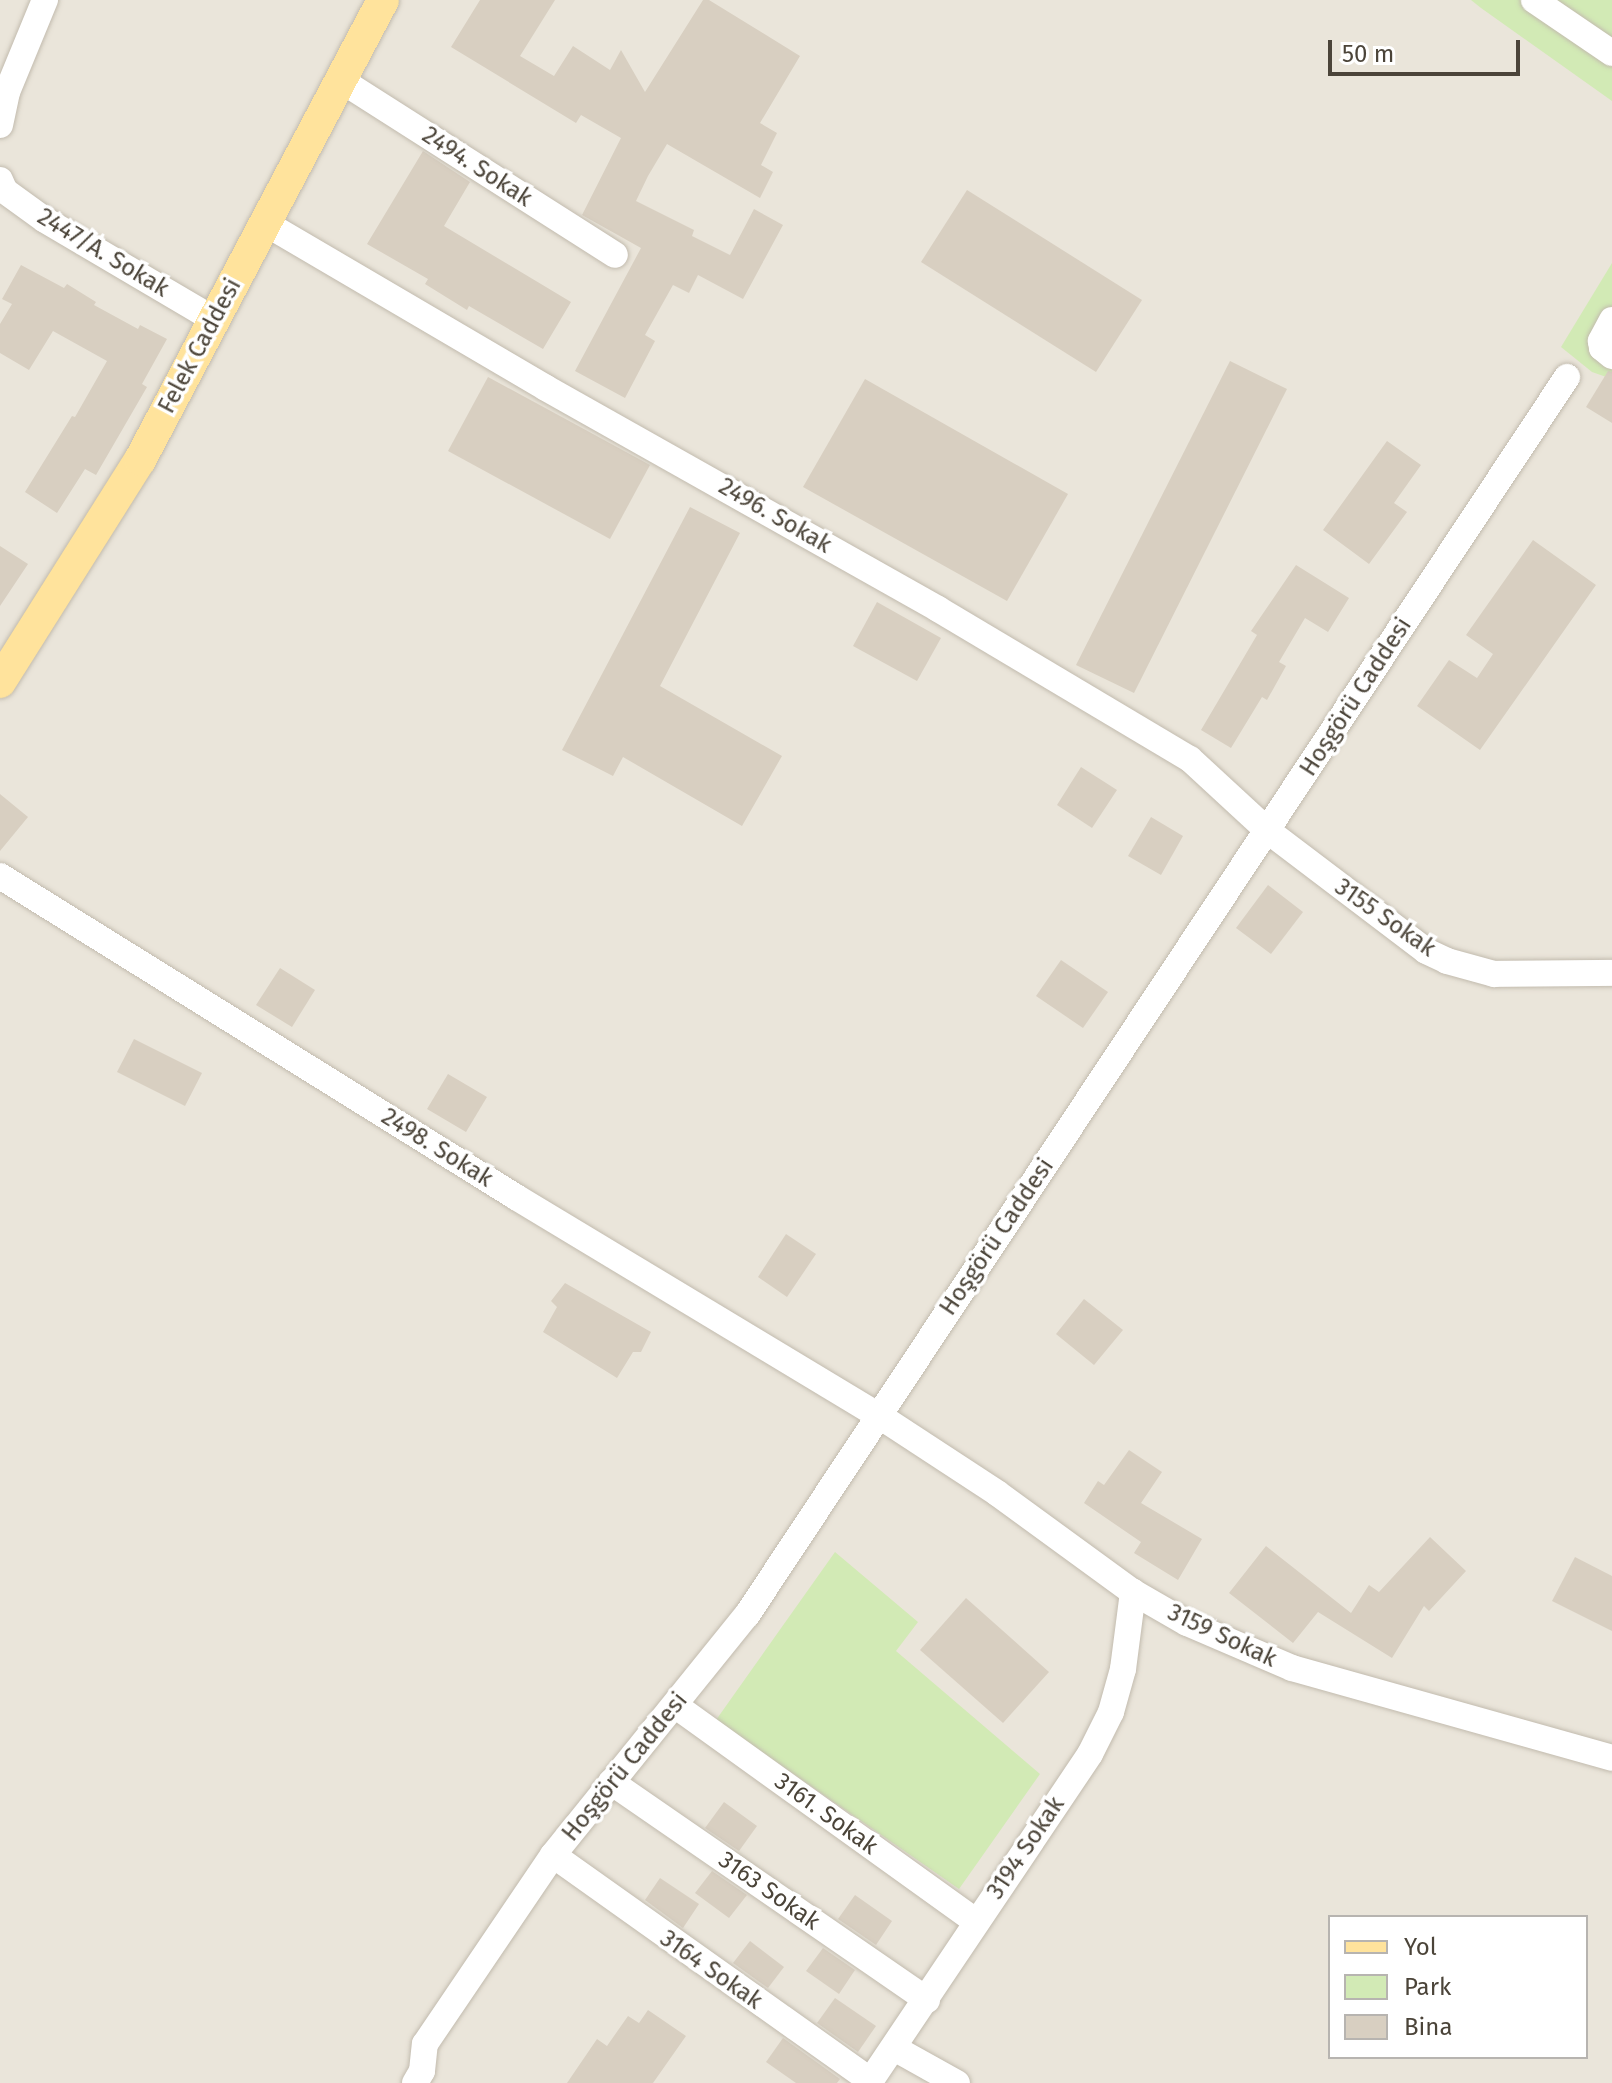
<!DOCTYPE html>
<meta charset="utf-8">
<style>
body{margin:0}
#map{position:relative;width:1612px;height:2083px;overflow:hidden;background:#f6f3ec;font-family:"Fira Sans",sans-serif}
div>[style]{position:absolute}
.residential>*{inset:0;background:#eae5da}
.green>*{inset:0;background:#d2eab5}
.building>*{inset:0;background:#d8cfc1}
.roads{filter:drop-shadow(0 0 2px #c2bbae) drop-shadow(0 0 2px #c2bbae)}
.minor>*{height:26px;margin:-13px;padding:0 13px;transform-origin:13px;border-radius:13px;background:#fff}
.major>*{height:32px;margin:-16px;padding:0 16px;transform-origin:16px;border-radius:16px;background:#ffe39c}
span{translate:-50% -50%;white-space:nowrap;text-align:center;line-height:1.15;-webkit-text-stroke:7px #fff;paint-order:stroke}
.street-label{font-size:24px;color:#4b4439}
.legend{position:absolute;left:1328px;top:1915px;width:260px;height:144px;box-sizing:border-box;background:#fff;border:2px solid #b7b4b0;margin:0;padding:10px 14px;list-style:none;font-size:24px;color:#4b4439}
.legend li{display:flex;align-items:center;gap:16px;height:40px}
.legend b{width:40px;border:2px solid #b7b4b0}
.scale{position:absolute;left:1328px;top:40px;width:192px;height:36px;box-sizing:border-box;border:4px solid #4b4439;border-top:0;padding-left:10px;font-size:24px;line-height:28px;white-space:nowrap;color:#4b4439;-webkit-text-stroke:6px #fff;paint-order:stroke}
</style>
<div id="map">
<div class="residential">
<div style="clip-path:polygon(evenodd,0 0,1612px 0,1612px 2083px,0 2083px,0 0,1330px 1917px,1586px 1917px,1586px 2057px,1330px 2057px,1330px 1917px)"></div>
</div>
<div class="green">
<div style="clip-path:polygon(1471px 0,1612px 0,1612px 101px,1481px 8px)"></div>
<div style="clip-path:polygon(1612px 263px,1612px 379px,1592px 372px,1561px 347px)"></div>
<div style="clip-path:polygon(835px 1552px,918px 1622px,896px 1651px,1040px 1774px,959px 1889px,716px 1720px)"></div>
</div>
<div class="building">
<div style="clip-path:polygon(480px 0,555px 0,520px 56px,554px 76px,573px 46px,610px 70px,621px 50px,645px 92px,703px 0,709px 0,800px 56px,760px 123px,777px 133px,761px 165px,773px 172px,760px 198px,667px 144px,648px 176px,636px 201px,694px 230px,692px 236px,730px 255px,754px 209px,783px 225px,743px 299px,698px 275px,689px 293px,673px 285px,645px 335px,655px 341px,625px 398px,575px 371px,641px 248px,582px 215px,621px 138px,581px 115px,576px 123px,451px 47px)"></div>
<div style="clip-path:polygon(423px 151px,470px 182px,444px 226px,571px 302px,543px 349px,469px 306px,467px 310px,425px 284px,428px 279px,367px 244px)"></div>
<div style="clip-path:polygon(967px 190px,1142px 300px,1096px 372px,921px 262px)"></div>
<div style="clip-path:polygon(21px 265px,64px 288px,67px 284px,96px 302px,94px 305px,138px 329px,140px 325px,167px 339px,142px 384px,147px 387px,96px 475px,85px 469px,57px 513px,25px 492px,72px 416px,75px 417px,107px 361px,53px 331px,29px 370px,0 353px,0 324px,12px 304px,2px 299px)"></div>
<div style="clip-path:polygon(1230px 361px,1287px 389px,1134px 693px,1076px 665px)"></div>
<div style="clip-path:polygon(1608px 371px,1612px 372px,1612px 423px,1586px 407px)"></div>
<div style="clip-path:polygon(488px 377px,650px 465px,610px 539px,448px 451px)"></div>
<div style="clip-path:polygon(865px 379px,1068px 494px,1007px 601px,803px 487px)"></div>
<div style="clip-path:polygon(1387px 441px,1421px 465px,1394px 503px,1407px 512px,1369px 564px,1323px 530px)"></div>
<div style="clip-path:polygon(690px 507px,740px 533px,660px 686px,782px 756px,742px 826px,623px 757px,613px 776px,562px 750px)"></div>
<div style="clip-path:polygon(1533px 540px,1596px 585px,1480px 750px,1417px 706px,1449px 660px,1477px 678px,1493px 654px,1466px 635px)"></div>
<div style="clip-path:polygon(0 546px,28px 564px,0 606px)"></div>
<div style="clip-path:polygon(1296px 565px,1349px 598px,1328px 632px,1305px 618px,1279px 662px,1286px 666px,1267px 700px,1262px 697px,1231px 748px,1201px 730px,1257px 635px,1251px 631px)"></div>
<div style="clip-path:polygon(877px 602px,941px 638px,917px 681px,853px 646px)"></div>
<div style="clip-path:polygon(1081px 767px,1117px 790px,1092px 828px,1057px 805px)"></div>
<div style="clip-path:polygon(0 794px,28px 817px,0 851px)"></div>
<div style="clip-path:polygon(1151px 817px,1183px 836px,1161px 875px,1128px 856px)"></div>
<div style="clip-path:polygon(1268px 885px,1303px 912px,1271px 954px,1236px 928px)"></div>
<div style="clip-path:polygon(1061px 960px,1108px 992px,1083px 1028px,1036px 996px)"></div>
<div style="clip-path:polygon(280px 968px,315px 990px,292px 1027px,256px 1005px)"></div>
<div style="clip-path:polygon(134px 1039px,202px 1073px,185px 1106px,117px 1072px)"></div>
<div style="clip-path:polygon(448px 1074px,487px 1097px,466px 1132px,427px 1109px)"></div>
<div style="clip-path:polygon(786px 1234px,816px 1254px,787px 1297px,758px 1277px)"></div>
<div style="clip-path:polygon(565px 1283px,651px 1332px,641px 1352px,633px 1352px,617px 1378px,543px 1332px,557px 1307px,551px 1301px)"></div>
<div style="clip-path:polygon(1084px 1299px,1123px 1330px,1094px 1365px,1056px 1334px)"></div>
<div style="clip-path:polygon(1129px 1450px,1162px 1472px,1141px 1503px,1202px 1539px,1178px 1580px,1134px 1553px,1141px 1542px,1084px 1503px,1098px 1481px,1104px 1485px)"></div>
<div style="clip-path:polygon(1430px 1537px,1466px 1571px,1429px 1611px,1424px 1606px,1392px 1658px,1318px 1612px,1293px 1643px,1229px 1593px,1266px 1546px,1351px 1613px,1369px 1585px,1379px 1592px)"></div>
<div style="clip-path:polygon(1575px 1557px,1612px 1576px,1612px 1631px,1552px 1601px)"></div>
<div style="clip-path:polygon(966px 1598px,1049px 1672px,1003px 1723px,920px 1650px)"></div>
<div style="clip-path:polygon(724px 1802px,757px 1826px,739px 1851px,705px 1828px)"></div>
<div style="clip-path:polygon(712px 1871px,747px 1895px,729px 1918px,695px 1893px)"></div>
<div style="clip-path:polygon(660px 1878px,699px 1904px,683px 1928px,645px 1900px)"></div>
<div style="clip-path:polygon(855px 1895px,892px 1921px,876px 1945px,838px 1919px)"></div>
<div style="clip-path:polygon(750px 1941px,784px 1967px,768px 1988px,733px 1963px)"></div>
<div style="clip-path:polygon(823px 1948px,855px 1970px,839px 1994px,806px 1971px)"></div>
<div style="clip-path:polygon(835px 1998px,876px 2026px,858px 2052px,817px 2023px)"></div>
<div style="clip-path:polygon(648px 2010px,686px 2036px,653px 2083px,567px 2083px,597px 2039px,607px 2046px,628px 2016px,639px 2023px)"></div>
<div style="clip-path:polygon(783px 2038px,840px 2079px,837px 2083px,796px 2083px,766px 2062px)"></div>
</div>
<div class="roads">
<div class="minor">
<div style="left:1534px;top:0;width:94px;rotate:34.2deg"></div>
<div style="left:339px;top:79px;width:327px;rotate:32.5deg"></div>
<div style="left:0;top:125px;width:34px;rotate:-78deg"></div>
<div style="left:7px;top:92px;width:100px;rotate:-67.6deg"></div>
<div style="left:0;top:180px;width:12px;rotate:66deg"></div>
<div style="left:5px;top:191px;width:49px;rotate:35.9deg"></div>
<div style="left:45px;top:220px;width:195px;rotate:30.5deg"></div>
<div style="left:265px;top:223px;width:326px;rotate:30.4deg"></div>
<div style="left:546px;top:388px;width:450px;rotate:29.4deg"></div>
<div style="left:938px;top:609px;width:293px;rotate:30.8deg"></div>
<div style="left:1190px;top:759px;width:106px;rotate:42.7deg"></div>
<div style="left:1268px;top:831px;width:198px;rotate:37.2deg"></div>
<div style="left:1426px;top:951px;width:23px;rotate:25deg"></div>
<div style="left:1447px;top:961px;width:49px;rotate:15.5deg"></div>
<div style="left:1494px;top:974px;width:118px;rotate:-0.5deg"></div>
<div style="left:1612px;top:320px;width:24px;rotate:118deg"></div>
<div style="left:1601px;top:341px;width:7px;rotate:82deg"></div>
<div style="left:1602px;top:348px;width:13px;rotate:39deg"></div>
<div style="left:0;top:876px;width:608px;rotate:31.89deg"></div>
<div style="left:516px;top:1197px;width:423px;rotate:31.1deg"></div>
<div style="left:878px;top:1415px;width:142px;rotate:33.2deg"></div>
<div style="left:997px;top:1493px;width:168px;rotate:36.1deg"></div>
<div style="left:1133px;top:1592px;width:62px;rotate:29.9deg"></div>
<div style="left:1187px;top:1623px;width:114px;rotate:23.2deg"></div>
<div style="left:1292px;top:1668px;width:332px;rotate:15.7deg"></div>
<div style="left:676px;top:1706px;width:370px;rotate:35.7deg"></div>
<div style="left:611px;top:1782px;width:384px;rotate:34.6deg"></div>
<div style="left:553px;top:1855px;width:390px;rotate:35.4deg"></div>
<div style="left:894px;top:2048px;width:72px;rotate:29.1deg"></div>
<div style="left:415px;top:2083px;width:14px;rotate:-60deg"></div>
<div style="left:422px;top:2071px;width:27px;rotate:-84deg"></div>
<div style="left:425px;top:2044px;width:228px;rotate:-55.9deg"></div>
<div style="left:553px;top:1855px;width:309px;rotate:-51.1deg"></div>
<div style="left:747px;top:1615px;width:1485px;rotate:-56.48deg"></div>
<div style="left:869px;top:2083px;width:396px;rotate:-56.1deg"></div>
<div style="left:1090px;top:1754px;width:47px;rotate:-63.4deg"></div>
<div style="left:1111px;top:1712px;width:45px;rotate:-74.4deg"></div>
<div style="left:1123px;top:1669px;width:78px;rotate:-82.6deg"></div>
</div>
<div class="major">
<div style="left:0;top:682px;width:262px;rotate:-57.8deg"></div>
<div style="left:140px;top:460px;width:520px;rotate:-62.15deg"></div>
</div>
</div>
<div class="street-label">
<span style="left:477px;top:167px;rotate:33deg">2494. Sokak</span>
<span style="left:103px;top:253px;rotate:31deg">2447/A. Sokak</span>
<span style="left:200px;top:346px;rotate:-62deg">Felek Caddesi</span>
<span style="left:775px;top:516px;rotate:30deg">2496. Sokak</span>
<span style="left:1356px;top:697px;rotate:-57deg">Hoşgörü Caddesi</span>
<span style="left:1385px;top:918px;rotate:35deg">3155 Sokak</span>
<span style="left:437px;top:1148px;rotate:32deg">2498. Sokak</span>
<span style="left:997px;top:1237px;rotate:-56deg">Hoşgörü Caddesi</span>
<span style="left:1222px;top:1636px;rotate:25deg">3159 Sokak</span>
<span style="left:625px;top:1767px;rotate:-51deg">Hoşgörü Caddesi</span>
<span style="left:826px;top:1814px;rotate:36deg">3161. Sokak</span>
<span style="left:1026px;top:1848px;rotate:-56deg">3194 Sokak</span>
<span style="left:769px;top:1891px;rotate:35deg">3163 Sokak</span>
<span style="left:711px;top:1970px;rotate:35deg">3164 Sokak</span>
</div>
<ul class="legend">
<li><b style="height:10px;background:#ffe39c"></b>Yol</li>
<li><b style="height:22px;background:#d2eab5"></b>Park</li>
<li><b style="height:22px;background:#d8cfc1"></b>Bina</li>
</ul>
<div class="scale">50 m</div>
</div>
